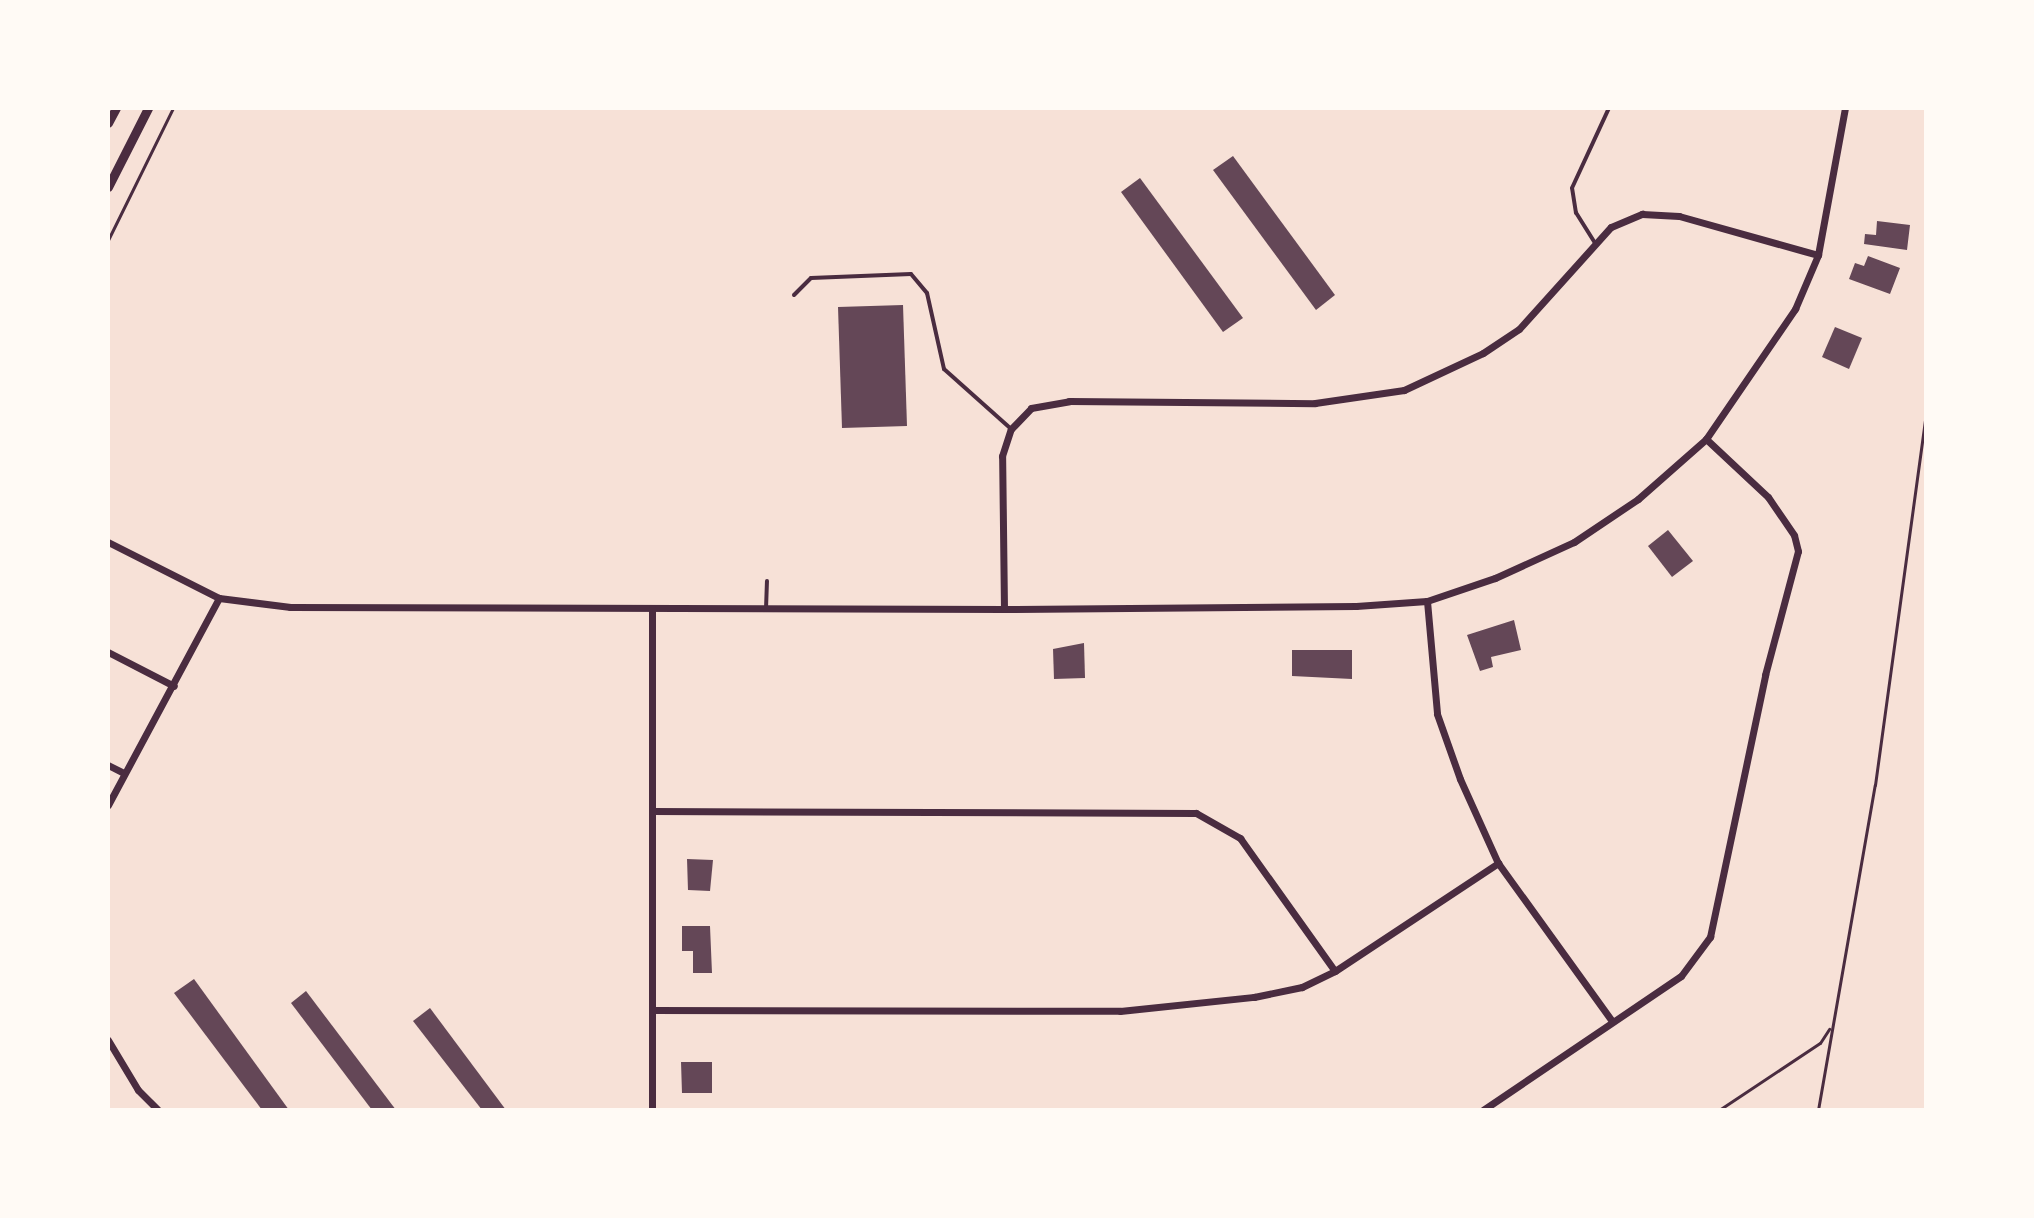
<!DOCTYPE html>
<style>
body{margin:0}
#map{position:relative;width:2034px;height:1218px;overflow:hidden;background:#f7e1d7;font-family:"Exo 2",sans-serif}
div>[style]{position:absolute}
.building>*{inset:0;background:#644757}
.path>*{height:3px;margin:-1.5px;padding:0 1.5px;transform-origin:1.5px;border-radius:1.5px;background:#4a2c40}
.service>*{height:4px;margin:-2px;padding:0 2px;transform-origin:2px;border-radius:2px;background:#4a2c40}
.minor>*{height:7px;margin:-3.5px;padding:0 3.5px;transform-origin:3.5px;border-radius:3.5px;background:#4a2c40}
.tertiary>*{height:9px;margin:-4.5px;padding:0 4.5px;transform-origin:4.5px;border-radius:4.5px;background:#4a2c40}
span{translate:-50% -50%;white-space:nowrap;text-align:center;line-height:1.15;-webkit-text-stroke:6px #fffaf5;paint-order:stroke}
.frame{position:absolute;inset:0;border:110px solid #fffaf5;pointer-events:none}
</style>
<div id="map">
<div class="building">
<div style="clip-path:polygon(1233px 156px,1335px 295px,1316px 310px,1213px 170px)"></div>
<div style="clip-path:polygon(1140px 178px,1243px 318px,1223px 332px,1121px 192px)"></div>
<div style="clip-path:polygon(1877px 221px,1910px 225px,1907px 250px,1864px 244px,1865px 234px,1876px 235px)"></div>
<div style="clip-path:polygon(1868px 256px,1900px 268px,1890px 294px,1849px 279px,1855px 263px,1864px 266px)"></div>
<div style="clip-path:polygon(903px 305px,907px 426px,842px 428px,838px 307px)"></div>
<div style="clip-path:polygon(1835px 327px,1862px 338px,1849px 369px,1822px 357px)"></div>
<div style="clip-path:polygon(1668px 530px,1693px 561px,1672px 577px,1648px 546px)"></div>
<div style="clip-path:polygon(1514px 620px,1521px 650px,1491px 657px,1493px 667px,1480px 671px,1467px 635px)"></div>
<div style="clip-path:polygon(1084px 643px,1085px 678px,1054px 679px,1053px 649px)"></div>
<div style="clip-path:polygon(1292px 650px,1352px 650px,1352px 679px,1292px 676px)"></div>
<div style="clip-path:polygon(687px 859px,713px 860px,710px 891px,688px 890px)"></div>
<div style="clip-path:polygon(682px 926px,710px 926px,712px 973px,693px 973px,693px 951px,682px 951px)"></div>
<div style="clip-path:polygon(194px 979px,289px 1110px,262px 1110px,174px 993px)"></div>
<div style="clip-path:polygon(306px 991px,396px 1110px,372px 1110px,291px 1003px)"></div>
<div style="clip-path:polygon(430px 1008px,506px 1110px,482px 1110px,413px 1021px)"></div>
<div style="clip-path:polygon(681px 1062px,712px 1062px,712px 1093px,682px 1093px)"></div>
</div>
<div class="path">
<div style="left:108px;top:240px;width:147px;rotate:-63.8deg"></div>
<div style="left:1719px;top:1110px;width:121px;rotate:-33.6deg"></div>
<div style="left:1820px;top:1043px;width:17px;rotate:-57deg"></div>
<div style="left:1818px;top:1110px;width:330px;rotate:-80.1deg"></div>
<div style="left:1875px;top:785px;width:376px;rotate:-82.2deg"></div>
</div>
<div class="service">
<div style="left:1595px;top:243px;width:36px;rotate:-122deg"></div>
<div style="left:1576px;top:213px;width:25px;rotate:-99deg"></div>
<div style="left:1572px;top:188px;width:88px;rotate:-65.2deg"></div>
<div style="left:794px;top:295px;width:24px;rotate:-45deg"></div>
<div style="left:811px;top:278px;width:100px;rotate:-2.3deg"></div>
<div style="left:911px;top:274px;width:25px;rotate:50deg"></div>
<div style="left:927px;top:293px;width:78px;rotate:77.4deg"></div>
<div style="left:944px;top:369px;width:89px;rotate:41.8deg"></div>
<div style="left:766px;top:609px;width:28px;rotate:-88deg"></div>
</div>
<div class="minor">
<div style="left:108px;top:542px;width:124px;rotate:26.8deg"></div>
<div style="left:219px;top:598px;width:72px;rotate:7.2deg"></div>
<div style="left:290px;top:607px;width:714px;rotate:0.16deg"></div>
<div style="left:1004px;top:609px;width:352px;rotate:-0.5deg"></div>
<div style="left:1356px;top:606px;width:71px;rotate:-4deg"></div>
<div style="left:1427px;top:601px;width:72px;rotate:-18.7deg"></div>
<div style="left:1495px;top:578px;width:87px;rotate:-24.5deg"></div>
<div style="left:1574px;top:542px;width:77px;rotate:-33.9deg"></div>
<div style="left:1638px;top:499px;width:91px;rotate:-41.4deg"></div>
<div style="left:1706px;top:439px;width:158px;rotate:-55.6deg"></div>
<div style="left:1795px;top:309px;width:59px;rotate:-66.9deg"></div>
<div style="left:1818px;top:255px;width:149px;rotate:-79.6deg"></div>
<div style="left:1427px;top:601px;width:113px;rotate:84.9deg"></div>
<div style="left:1437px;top:714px;width:69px;rotate:70.5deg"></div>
<div style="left:1460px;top:779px;width:92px;rotate:65.7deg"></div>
<div style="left:1498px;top:863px;width:195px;rotate:54.2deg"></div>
<div style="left:1004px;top:609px;width:153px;rotate:-90.7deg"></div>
<div style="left:1002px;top:456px;width:28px;rotate:-72deg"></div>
<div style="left:1011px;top:429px;width:29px;rotate:-46deg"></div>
<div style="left:1031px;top:408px;width:39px;rotate:-10deg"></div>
<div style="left:1069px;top:401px;width:246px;rotate:0.5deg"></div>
<div style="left:1315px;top:403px;width:90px;rotate:-8.3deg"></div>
<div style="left:1404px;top:390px;width:87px;rotate:-25.1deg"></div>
<div style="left:1483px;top:353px;width:43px;rotate:-33.7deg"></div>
<div style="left:1519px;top:329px;width:137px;rotate:-48deg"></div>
<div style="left:1611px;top:227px;width:34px;rotate:-23deg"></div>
<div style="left:1642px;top:214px;width:37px;rotate:3deg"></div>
<div style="left:1679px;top:216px;width:144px;rotate:15.7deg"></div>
<div style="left:108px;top:652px;width:74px;rotate:27.3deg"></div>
<div style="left:108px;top:765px;width:18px;rotate:27deg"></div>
<div style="left:108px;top:805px;width:235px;rotate:-61.8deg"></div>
<div style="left:652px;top:811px;width:544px;rotate:0.21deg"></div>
<div style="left:1196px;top:813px;width:51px;rotate:29.6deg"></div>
<div style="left:1240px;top:838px;width:163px;rotate:54.5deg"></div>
<div style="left:653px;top:1010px;width:467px;rotate:0.1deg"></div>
<div style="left:1120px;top:1011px;width:135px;rotate:-6deg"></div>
<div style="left:1254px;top:997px;width:49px;rotate:-11.8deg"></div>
<div style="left:1302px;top:987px;width:37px;rotate:-26deg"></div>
<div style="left:1335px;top:971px;width:196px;rotate:-33.5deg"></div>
<div style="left:108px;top:1040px;width:58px;rotate:59deg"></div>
<div style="left:138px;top:1090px;width:28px;rotate:45deg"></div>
<div style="left:652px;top:1110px;width:502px;rotate:-90deg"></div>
<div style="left:1483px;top:1110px;width:239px;rotate:-34.1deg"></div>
<div style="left:1681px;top:976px;width:49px;rotate:-53.4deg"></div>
<div style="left:1710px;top:937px;width:268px;rotate:-78.1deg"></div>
<div style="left:1765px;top:675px;width:128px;rotate:-75.1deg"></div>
<div style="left:1798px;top:551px;width:16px;rotate:-104deg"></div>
<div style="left:1794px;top:535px;width:46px;rotate:-124.4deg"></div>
<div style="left:1768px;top:497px;width:85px;rotate:-136.9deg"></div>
</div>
<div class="tertiary">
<div style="left:108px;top:123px;width:17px;rotate:-62deg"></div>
<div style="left:108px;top:187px;width:89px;rotate:-63.1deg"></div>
</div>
<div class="frame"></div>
</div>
